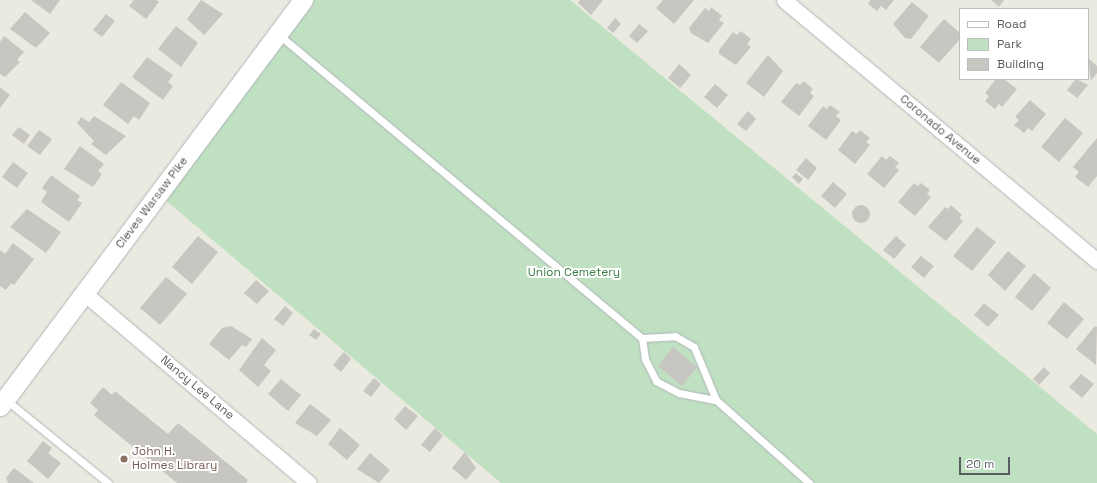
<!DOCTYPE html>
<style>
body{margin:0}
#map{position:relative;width:1097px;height:483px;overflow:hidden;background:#ebeae1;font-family:"Space Grotesk",sans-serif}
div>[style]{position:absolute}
.green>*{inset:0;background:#bfe1c2}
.building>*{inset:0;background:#c8c6c0}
.round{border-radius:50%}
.roads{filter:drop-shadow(0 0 1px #b3b6ba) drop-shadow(0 0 1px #b3b6ba)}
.service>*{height:7px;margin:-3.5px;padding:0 3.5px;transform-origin:3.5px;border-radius:3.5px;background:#fff}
.minor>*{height:15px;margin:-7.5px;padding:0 7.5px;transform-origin:7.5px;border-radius:7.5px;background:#fff}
.tertiary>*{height:19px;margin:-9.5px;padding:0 9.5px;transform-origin:9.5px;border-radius:9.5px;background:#fff}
.dots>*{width:11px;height:11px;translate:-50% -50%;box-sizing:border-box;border:2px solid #fff;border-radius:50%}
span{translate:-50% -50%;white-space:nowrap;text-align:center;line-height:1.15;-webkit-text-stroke:4px #fff;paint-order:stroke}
.street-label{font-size:12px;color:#595c60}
.park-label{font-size:12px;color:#3b7d45}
.education-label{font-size:12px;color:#785e54}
.left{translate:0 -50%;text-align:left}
.legend{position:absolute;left:959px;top:8px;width:130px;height:72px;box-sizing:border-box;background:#fff;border:1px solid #bdbebf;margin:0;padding:5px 7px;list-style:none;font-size:12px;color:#595c60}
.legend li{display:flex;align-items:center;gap:8px;height:20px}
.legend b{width:20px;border:1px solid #bdbebf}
.scale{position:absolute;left:959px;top:457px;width:51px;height:18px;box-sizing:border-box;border:2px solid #595c60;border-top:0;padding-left:5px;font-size:12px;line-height:14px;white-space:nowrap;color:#595c60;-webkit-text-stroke:3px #fff;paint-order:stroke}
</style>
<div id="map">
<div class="green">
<div style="clip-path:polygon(303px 0,570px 0,1097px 434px,1097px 483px,501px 483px,158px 194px)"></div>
</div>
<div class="building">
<div style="clip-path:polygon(31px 0,60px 0,50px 14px)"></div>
<div style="clip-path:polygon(134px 0,156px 0,159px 2px,146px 19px,129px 6px)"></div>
<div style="clip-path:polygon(201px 0,223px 14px,204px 35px,187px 19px)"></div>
<div style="clip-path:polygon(580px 0,603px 0,591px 15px,578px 3px)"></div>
<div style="clip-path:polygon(663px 0,694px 0,674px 24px,656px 8px)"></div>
<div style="clip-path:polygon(870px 0,894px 0,886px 10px,881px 6px,877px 11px,868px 4px)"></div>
<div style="clip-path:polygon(991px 0,1004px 0,999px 7px)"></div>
<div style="clip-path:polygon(912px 2px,929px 16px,911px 39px,905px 38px,893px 24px)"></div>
<div style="clip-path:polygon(711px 7px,722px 16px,719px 20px,724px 23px,708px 43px,691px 33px,689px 28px,705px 8px,709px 11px)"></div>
<div style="clip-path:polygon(25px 12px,50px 33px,36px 48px,10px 29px)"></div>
<div style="clip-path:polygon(106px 14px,115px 21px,102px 37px,93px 30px)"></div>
<div style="clip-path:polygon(615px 18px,621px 24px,613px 33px,607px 28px)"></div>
<div style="clip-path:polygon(944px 19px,960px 33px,960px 39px,939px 63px,920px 47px)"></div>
<div style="clip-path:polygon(639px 24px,648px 31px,637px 43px,629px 36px)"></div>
<div style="clip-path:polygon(176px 26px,198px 43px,181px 67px,158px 49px)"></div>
<div style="clip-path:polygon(741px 31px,751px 39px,747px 44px,751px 47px,736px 65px,719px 54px,719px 50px,733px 32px,737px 35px)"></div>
<div style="clip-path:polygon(4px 36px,24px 52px,17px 60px,20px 62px,5px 77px,0 74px,0 42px)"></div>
<div style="clip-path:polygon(768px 55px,783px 71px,764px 97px,746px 83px)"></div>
<div style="clip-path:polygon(147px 57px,173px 75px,168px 82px,173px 86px,163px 100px,132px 77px)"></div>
<div style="clip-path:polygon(1088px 58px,1097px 66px,1097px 73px,1091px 81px)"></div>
<div style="clip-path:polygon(679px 64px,691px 75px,680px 88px,668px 78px)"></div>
<div style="clip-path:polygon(996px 79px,1004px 79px,1017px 89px,1002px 107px,999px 104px,995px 109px,985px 101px,989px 96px,985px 93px)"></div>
<div style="clip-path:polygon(1076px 79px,1088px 85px,1077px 98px,1067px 90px)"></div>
<div style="clip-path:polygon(804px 81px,813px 89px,810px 93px,814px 96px,799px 116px,781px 102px,796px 83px,800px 85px)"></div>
<div style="clip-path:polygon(121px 82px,150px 103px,139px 120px,134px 116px,128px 124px,103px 105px)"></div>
<div style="clip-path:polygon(715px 84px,728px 95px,717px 108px,704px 97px)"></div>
<div style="clip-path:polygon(0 87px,10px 95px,0 108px)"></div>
<div style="clip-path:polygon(1030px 100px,1046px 114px,1032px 131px,1028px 128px,1024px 133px,1014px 125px,1019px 120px,1015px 117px)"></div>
<div style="clip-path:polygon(830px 105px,840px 112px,836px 116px,841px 120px,826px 140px,808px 126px,823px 106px,827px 109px)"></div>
<div style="clip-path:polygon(748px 111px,756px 119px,746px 131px,737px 124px)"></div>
<div style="clip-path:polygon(94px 116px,126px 136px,106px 155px,91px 144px,94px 141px,77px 123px,81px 117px,89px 122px,86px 126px)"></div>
<div style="clip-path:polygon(1065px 118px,1083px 133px,1059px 162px,1041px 147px)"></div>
<div style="clip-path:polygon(19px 127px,30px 135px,24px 144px,12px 135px)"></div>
<div style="clip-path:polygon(39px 130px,52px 139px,40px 155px,27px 146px)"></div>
<div style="clip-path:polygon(860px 130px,870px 138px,866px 142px,870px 145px,855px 164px,838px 150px,852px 131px,856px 134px)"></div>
<div style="clip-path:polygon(1097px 138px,1097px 176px,1088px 187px,1075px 177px,1079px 172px,1073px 167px)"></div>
<div style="clip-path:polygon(80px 146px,104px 164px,98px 171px,102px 174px,93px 187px,64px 169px)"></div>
<div style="clip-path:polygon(882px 156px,886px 160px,890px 156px,899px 163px,895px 167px,899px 170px,884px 188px,867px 174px)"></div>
<div style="clip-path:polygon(806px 158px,817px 168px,808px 180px,796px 170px)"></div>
<div style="clip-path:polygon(13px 162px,28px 173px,17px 188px,2px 177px)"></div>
<div style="clip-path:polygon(796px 173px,803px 179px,799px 184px,792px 177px)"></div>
<div style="clip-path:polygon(51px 175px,80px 196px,77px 200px,82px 203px,69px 222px,41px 202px,47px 192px,42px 188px)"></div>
<div style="clip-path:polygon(833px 182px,847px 194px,835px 208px,821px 196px)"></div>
<div style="clip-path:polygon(914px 183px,918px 186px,921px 183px,930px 190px,927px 194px,931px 197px,915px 216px,898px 202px)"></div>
<div style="clip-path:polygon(951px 205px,962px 215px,959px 218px,963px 221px,946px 241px,928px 227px,945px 207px,948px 209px)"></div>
<div class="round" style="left:852px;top:205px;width:18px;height:18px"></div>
<div style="clip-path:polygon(27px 209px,61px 232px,46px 253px,10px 227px)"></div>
<div style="clip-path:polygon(977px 227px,996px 242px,972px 271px,953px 256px)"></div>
<div style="clip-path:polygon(198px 236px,218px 252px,192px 284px,172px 267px)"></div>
<div style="clip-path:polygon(896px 236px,906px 245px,894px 259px,883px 250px)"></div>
<div style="clip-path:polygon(13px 243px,34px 259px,14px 285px,11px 283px,6px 290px,0 286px,0 250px,5px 254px)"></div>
<div style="clip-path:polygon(1008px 251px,1026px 266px,1005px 291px,988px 275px)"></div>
<div style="clip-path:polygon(921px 256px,934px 266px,924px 278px,911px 267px)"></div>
<div style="clip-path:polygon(1034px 273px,1051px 288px,1032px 311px,1015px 297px)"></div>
<div style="clip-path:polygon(166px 277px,187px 294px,160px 325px,140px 308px)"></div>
<div style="clip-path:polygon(256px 280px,269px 291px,257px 304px,244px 293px)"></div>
<div style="clip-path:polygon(1064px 302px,1084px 319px,1067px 339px,1047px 323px)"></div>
<div style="clip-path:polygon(984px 303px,999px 315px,988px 327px,974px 315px)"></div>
<div style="clip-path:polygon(285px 306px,293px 313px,283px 326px,274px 319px)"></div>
<div style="clip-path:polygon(231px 326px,252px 339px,246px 347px,242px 345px,229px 360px,209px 344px,222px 328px)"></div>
<div style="clip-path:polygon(1095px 326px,1097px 327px,1096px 365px,1076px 349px)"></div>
<div style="clip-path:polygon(314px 329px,321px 334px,316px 340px,309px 335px)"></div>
<div style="clip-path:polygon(262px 338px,276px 350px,264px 365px,271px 371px,258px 387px,239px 370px)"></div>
<div style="clip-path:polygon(673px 347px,697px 367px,682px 386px,658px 366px)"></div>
<div style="clip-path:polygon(344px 352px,351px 359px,341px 372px,333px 365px)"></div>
<div style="clip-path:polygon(1044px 367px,1050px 373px,1039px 385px,1033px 379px)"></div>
<div style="clip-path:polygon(1081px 374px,1094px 384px,1082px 398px,1069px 387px)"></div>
<div style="clip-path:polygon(374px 378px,381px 384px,371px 397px,363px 391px)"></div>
<div style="clip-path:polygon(281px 379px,301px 395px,288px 411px,268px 394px)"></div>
<div style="clip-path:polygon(103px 387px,112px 395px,115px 391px,168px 434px,178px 423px,248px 480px,246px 483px,177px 483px,94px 415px,98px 410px,90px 403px)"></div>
<div style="clip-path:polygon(310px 404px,331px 420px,317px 436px,295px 423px)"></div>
<div style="clip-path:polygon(405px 406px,418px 416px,406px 430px,394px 419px)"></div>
<div style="clip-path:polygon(340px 428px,360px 445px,347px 460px,328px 444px)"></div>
<div style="clip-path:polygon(435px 428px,443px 436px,430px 452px,421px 445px)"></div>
<div style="clip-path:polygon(43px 441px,52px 448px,48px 453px,61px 463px,48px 479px,27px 461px)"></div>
<div style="clip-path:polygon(465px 452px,476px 468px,466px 480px,452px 468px)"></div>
<div style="clip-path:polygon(370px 453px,390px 470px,379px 483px,357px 469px)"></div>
<div style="clip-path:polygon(14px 468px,34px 483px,8px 483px,6px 478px)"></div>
</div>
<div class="roads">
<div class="service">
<div style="left:278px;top:34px;width:474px;rotate:39.9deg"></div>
<div style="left:642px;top:338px;width:21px;rotate:82deg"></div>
<div style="left:645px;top:359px;width:25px;rotate:63deg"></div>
<div style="left:656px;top:381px;width:26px;rotate:28deg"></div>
<div style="left:679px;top:393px;width:38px;rotate:11deg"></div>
<div style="left:642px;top:338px;width:33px;rotate:-3deg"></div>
<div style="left:675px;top:336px;width:22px;rotate:30deg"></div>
<div style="left:694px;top:347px;width:57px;rotate:67.5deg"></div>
<div style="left:716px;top:400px;width:125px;rotate:41.7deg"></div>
<div style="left:5px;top:399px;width:133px;rotate:39.2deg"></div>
</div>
<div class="minor">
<div style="left:784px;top:0;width:408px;rotate:39.8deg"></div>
<div style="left:84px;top:293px;width:294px;rotate:40.2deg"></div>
</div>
<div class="tertiary">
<div style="left:0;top:406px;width:507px;rotate:-53.27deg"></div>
</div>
</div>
<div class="dots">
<div style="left:124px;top:459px;background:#8d6e63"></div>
</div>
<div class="street-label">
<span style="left:940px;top:130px;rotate:40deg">Coronado Avenue</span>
<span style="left:152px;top:203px;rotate:-53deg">Cleves Warsaw Pike</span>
<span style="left:197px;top:388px;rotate:40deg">Nancy Lee Lane</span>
</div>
<div class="park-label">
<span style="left:574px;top:273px">Union Cemetery</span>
</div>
<div class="education-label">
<span class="left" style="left:132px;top:459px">John H.<br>Holmes Library</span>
</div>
<ul class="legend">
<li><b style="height:5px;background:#fff"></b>Road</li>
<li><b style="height:11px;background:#bfe1c2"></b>Park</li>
<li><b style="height:11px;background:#c8c6c0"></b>Building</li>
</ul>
<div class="scale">20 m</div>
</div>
